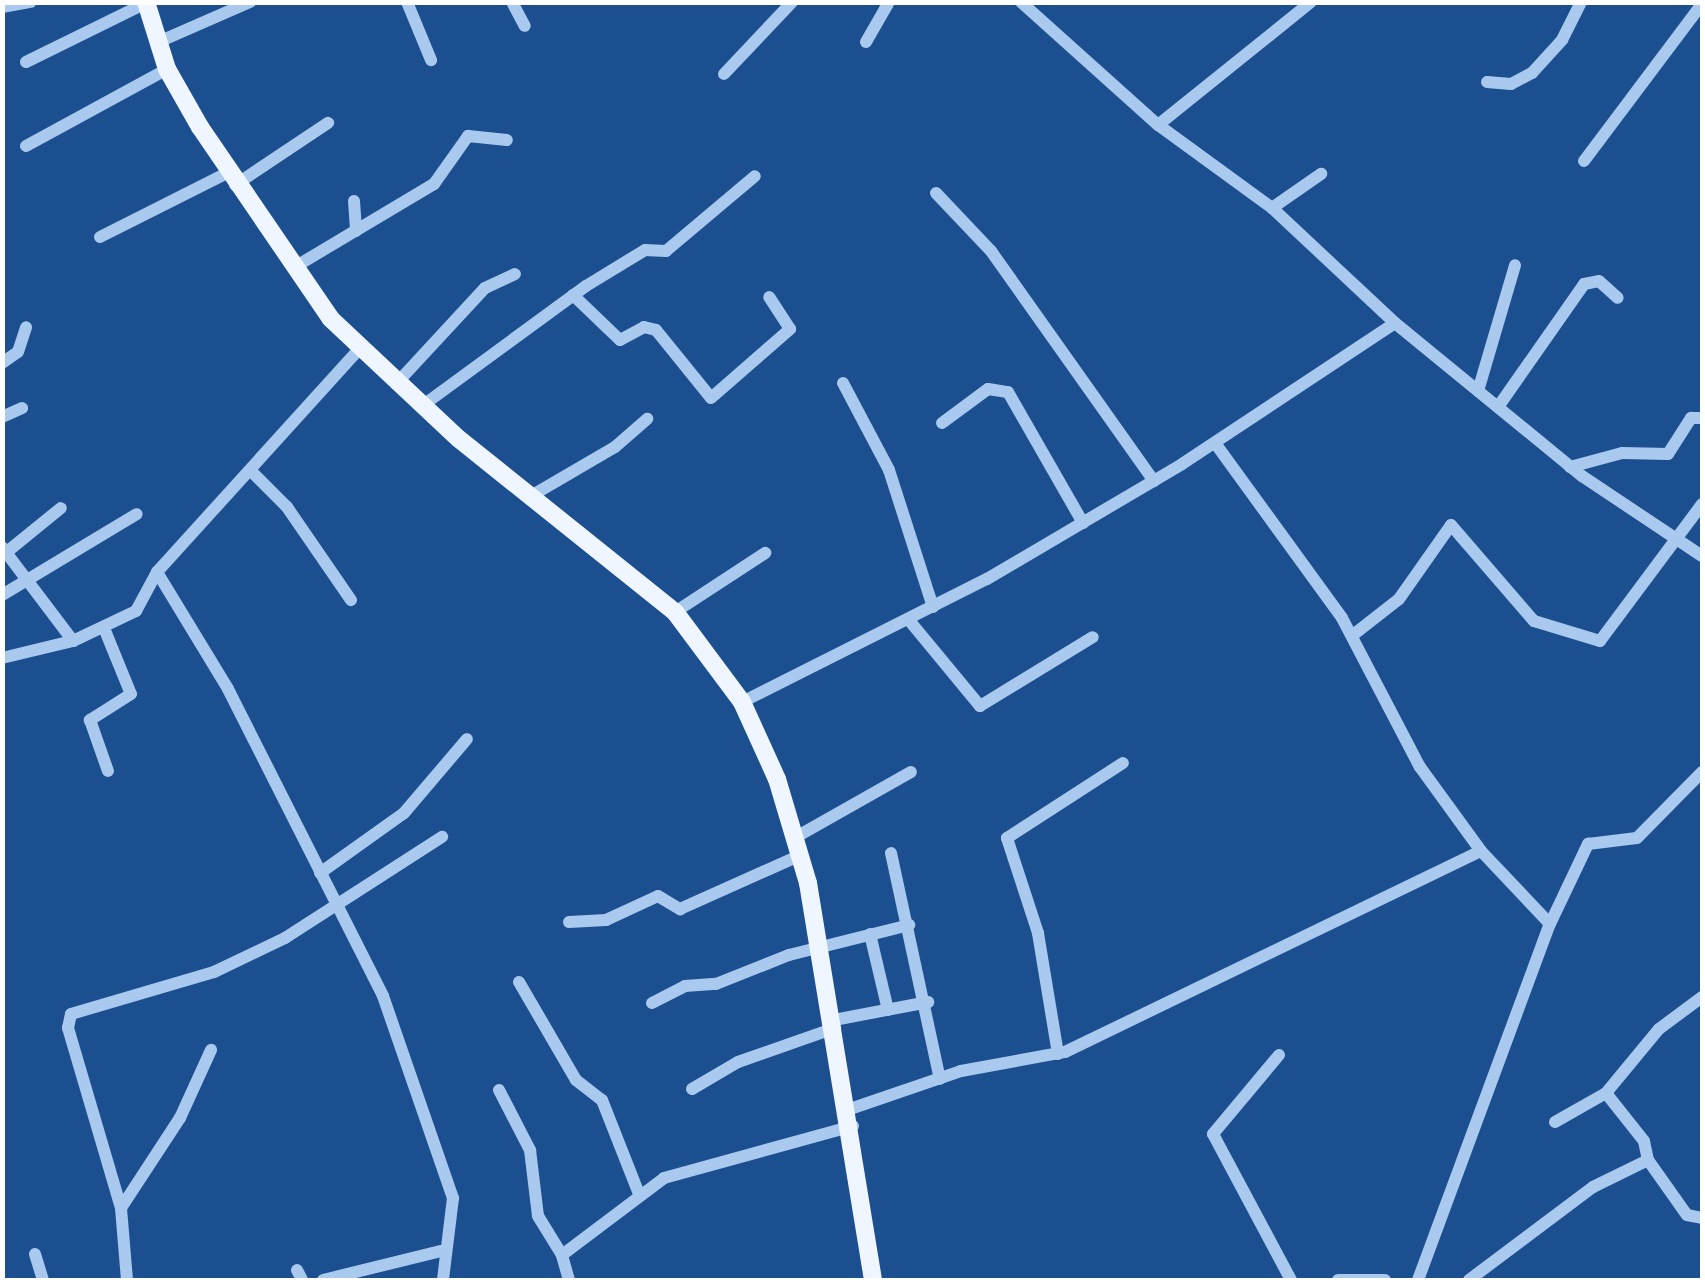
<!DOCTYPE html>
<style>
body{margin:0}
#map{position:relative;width:1705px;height:1283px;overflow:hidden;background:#1b4f8f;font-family:Lato,sans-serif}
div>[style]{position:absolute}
.minor>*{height:12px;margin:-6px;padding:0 6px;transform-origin:6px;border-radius:6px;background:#a9c9ee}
.major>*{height:18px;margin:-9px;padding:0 9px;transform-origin:9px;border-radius:9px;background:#f0f6ff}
span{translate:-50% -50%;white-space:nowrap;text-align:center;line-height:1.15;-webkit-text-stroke:9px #1b4f8f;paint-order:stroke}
.frame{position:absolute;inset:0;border:5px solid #fff;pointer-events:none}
</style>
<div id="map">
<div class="minor">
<div style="left:407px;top:2px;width:63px;rotate:67.5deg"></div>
<div style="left:512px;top:2px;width:27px;rotate:62deg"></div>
<div style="left:2px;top:7px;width:29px;rotate:-10deg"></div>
<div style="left:866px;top:42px;width:46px;rotate:-60.1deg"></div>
<div style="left:156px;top:43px;width:103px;rotate:-23.6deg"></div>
<div style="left:26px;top:62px;width:134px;rotate:-26.2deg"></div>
<div style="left:724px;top:74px;width:99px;rotate:-46.6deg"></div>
<div style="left:1487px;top:82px;width:24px;rotate:5deg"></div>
<div style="left:1511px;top:84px;width:24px;rotate:-28deg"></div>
<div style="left:1532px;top:73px;width:45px;rotate:-47.7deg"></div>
<div style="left:1562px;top:40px;width:42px;rotate:-63.4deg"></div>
<div style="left:1158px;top:125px;width:196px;rotate:-38.8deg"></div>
<div style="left:26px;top:146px;width:161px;rotate:-28.6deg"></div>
<div style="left:1584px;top:161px;width:196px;rotate:-53.1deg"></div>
<div style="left:235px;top:185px;width:112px;rotate:-33.7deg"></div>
<div style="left:936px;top:193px;width:80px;rotate:46.5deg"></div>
<div style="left:991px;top:251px;width:282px;rotate:54.7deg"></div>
<div style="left:354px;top:201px;width:30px;rotate:86deg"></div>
<div style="left:1272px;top:208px;width:60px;rotate:-34.8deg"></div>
<div style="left:100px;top:237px;width:142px;rotate:-26.7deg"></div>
<div style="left:293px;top:268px;width:164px;rotate:-30.8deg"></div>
<div style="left:434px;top:184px;width:59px;rotate:-54.7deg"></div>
<div style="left:468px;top:136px;width:39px;rotate:6deg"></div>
<div style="left:573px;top:295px;width:65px;rotate:43.8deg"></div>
<div style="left:620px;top:340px;width:27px;rotate:-28deg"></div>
<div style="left:644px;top:327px;width:12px;rotate:14deg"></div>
<div style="left:656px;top:330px;width:87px;rotate:51deg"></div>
<div style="left:711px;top:398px;width:105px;rotate:-41.1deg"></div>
<div style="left:790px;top:329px;width:38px;rotate:-123deg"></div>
<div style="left:1395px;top:323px;width:242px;rotate:39.3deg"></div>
<div style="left:1582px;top:476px;width:144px;rotate:33.7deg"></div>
<div style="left:2px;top:363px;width:19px;rotate:-35deg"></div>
<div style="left:18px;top:352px;width:26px;rotate:-72deg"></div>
<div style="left:843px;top:383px;width:98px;rotate:62.1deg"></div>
<div style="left:889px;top:470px;width:144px;rotate:72.2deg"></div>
<div style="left:396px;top:384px;width:131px;rotate:-47.2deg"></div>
<div style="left:485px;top:288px;width:33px;rotate:-25deg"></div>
<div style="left:1478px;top:391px;width:131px;rotate:-73.6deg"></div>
<div style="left:422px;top:406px;width:203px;rotate:-36.2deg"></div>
<div style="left:586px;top:286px;width:69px;rotate:-31.4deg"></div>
<div style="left:645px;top:250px;width:21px;rotate:3deg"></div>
<div style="left:666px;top:251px;width:116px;rotate:-40.1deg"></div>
<div style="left:1498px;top:407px;width:150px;rotate:-55deg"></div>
<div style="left:1584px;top:284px;width:15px;rotate:-11deg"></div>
<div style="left:1599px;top:281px;width:25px;rotate:42deg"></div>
<div style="left:2px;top:417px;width:22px;rotate:-24deg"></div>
<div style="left:942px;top:423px;width:57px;rotate:-36.5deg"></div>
<div style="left:988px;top:389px;width:20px;rotate:9deg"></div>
<div style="left:1008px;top:392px;width:151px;rotate:60.2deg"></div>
<div style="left:1215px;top:443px;width:216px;rotate:54deg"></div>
<div style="left:1342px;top:618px;width:168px;rotate:62.4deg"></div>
<div style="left:1420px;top:767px;width:104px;rotate:54deg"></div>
<div style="left:1570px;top:467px;width:54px;rotate:-15.1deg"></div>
<div style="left:1622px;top:453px;width:46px;rotate:1.2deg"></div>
<div style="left:1668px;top:454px;width:43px;rotate:-57.4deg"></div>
<div style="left:1691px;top:418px;width:11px"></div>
<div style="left:252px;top:472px;width:49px;rotate:45deg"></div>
<div style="left:287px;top:507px;width:113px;rotate:55.5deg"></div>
<div style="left:531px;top:496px;width:97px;rotate:-30.3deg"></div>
<div style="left:615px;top:447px;width:43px;rotate:-41.2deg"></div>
<div style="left:2px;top:547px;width:118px;rotate:52.9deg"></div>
<div style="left:8px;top:551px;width:68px;rotate:-39.1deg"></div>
<div style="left:157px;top:572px;width:137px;rotate:58.7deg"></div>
<div style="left:228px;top:689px;width:344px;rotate:63.2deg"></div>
<div style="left:383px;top:996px;width:214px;rotate:70.9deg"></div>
<div style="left:453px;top:1198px;width:83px;rotate:97deg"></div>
<div style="left:2px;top:595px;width:157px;rotate:-31deg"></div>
<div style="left:675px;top:612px;width:108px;rotate:-33.2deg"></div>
<div style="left:908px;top:619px;width:113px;rotate:50.4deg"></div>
<div style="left:980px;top:706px;width:132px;rotate:-31.4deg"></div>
<div style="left:104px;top:628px;width:71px;rotate:67.8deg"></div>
<div style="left:131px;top:694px;width:49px;rotate:147.6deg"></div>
<div style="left:90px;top:720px;width:54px;rotate:70.6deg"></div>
<div style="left:1353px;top:635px;width:58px;rotate:-38deg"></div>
<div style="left:1399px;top:599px;width:90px;rotate:-54.9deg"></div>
<div style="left:1451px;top:525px;width:127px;rotate:49.2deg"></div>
<div style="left:1534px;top:621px;width:69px;rotate:16.9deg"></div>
<div style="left:1600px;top:641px;width:171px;rotate:-53.3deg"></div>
<div style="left:2px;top:658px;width:73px;rotate:-13.5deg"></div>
<div style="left:73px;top:641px;width:70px;rotate:-25.5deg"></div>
<div style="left:136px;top:611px;width:44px;rotate:-61.7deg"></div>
<div style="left:157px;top:572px;width:301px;rotate:-47.8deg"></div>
<div style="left:742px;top:702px;width:274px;rotate:-26.7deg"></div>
<div style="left:987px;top:579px;width:226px;rotate:-30.5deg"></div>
<div style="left:1182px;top:464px;width:255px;rotate:-33.5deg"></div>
<div style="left:1395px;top:323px;width:168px;rotate:-136.9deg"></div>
<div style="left:1272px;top:208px;width:141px;rotate:-143.9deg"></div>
<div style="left:1158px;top:125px;width:184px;rotate:-138.1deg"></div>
<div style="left:796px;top:837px;width:132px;rotate:-29.5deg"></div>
<div style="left:891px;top:853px;width:231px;rotate:77.8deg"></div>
<div style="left:320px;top:873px;width:103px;rotate:-35.5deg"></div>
<div style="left:404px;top:813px;width:97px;rotate:-49.6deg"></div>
<div style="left:569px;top:922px;width:37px;rotate:-3deg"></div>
<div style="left:606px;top:920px;width:57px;rotate:-24.8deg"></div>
<div style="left:658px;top:896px;width:26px;rotate:31deg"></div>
<div style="left:680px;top:909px;width:133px;rotate:-24.1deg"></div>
<div style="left:870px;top:934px;width:78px;rotate:76.7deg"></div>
<div style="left:519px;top:982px;width:113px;rotate:59.8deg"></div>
<div style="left:576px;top:1080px;width:33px;rotate:38deg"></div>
<div style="left:602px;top:1100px;width:101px;rotate:68.5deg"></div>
<div style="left:652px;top:1003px;width:37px;rotate:-27deg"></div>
<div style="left:685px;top:986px;width:31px;rotate:-4deg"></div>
<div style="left:716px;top:984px;width:79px;rotate:-21.7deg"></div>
<div style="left:789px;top:955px;width:124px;rotate:-14deg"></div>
<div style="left:834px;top:1020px;width:96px;rotate:-10.8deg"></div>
<div style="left:1058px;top:1054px;width:123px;rotate:-99.4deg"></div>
<div style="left:1038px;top:933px;width:100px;rotate:-108.1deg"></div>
<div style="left:1007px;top:838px;width:138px;rotate:-32.9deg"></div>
<div style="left:1279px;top:1055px;width:103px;rotate:129.9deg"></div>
<div style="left:1213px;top:1134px;width:166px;rotate:61.9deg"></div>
<div style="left:692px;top:1089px;width:53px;rotate:-30.4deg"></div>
<div style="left:738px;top:1062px;width:103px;rotate:-19.3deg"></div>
<div style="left:499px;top:1090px;width:68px;rotate:62.7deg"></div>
<div style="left:530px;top:1150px;width:66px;rotate:83.1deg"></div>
<div style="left:538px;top:1216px;width:46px;rotate:58.4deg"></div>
<div style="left:850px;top:1109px;width:117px;rotate:-18.9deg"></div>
<div style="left:961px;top:1071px;width:106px;rotate:-10.4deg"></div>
<div style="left:1065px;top:1052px;width:462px;rotate:-25.8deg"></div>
<div style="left:1481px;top:851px;width:100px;rotate:46.6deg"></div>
<div style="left:1550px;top:924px;width:89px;rotate:-64.6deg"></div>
<div style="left:1588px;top:844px;width:49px;rotate:-7deg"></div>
<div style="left:1637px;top:838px;width:93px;rotate:-45.4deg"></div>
<div style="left:1555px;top:1122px;width:59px;rotate:-29.6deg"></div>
<div style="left:1648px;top:1160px;width:67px;rotate:54.7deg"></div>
<div style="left:1687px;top:1215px;width:15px;rotate:11deg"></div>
<div style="left:121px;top:1208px;width:188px;rotate:-106.4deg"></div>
<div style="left:68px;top:1028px;width:14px;rotate:-78deg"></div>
<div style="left:71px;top:1014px;width:149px;rotate:-16.4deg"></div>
<div style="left:214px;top:972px;width:79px;rotate:-25.6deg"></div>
<div style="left:285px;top:938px;width:187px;rotate:-32.8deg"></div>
<div style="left:35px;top:1254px;width:27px;rotate:73deg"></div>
<div style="left:297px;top:1270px;width:11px;rotate:63deg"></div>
<div style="left:127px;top:1280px;width:72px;rotate:-94.8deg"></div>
<div style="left:121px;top:1208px;width:108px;rotate:-56.8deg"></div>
<div style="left:180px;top:1118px;width:75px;rotate:-65.5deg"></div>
<div style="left:323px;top:1280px;width:122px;rotate:-13.8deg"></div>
<div style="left:569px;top:1280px;width:26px;rotate:-106deg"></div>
<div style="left:562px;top:1255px;width:128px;rotate:-37deg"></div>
<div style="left:664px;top:1178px;width:196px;rotate:-15.4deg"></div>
<div style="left:1338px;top:1280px;width:47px"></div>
<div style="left:1418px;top:1280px;width:380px;rotate:-69.7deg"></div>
<div style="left:1469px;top:1280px;width:155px;rotate:-36.9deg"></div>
<div style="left:1593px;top:1187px;width:61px;rotate:-26.1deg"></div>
<div style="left:1648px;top:1160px;width:19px;rotate:-102deg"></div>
<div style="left:1644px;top:1141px;width:61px;rotate:-128.4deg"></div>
<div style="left:1606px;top:1093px;width:83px;rotate:-50.4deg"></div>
<div style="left:1659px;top:1029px;width:54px;rotate:-36.7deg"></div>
</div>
<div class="major">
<div style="left:146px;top:2px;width:70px;rotate:72.6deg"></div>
<div style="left:167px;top:69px;width:67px;rotate:60.4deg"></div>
<div style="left:200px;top:127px;width:232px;rotate:55.7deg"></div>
<div style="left:331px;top:319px;width:175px;rotate:43.2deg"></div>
<div style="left:459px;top:439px;width:277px;rotate:38.7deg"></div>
<div style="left:675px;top:612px;width:112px;rotate:53.3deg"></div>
<div style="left:742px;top:702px;width:85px;rotate:65.6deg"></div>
<div style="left:777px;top:779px;width:109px;rotate:73.4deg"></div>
<div style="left:808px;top:883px;width:402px;rotate:80.7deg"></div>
</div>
<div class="frame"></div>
</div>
